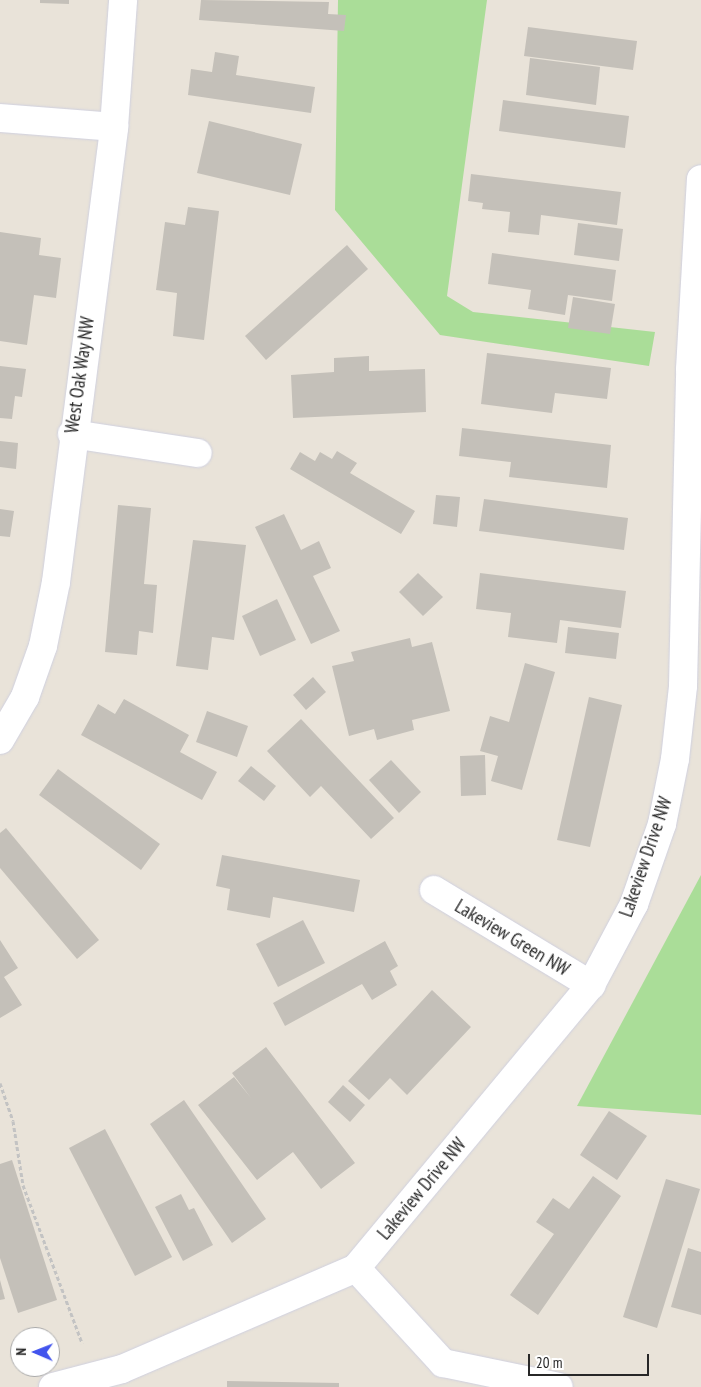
<!DOCTYPE html>
<style>
body{margin:0}
#map{position:relative;width:701px;height:1387px;overflow:hidden;background:#e9e3d9;font-family:"PT Sans Narrow",sans-serif}
div>[style]{position:absolute}
.green>*{inset:0;background:#aadd98}
.building>*{inset:0;background:#c4c0b9}
.path>*{height:3px;margin-top:-1.5px;transform-origin:0;background:repeating-linear-gradient(90deg,#c3c3c3 0 4px,transparent 0 6.5px)}
.roads{filter:drop-shadow(0 0 1px #cfd0df) drop-shadow(0 0 1px #cfd0df)}
.street>*{height:28px;margin:-14px;padding:0 14px;transform-origin:14px;border-radius:14px;background:#fff}
span{translate:-50% -50%;white-space:nowrap;text-align:center;line-height:1.15;-webkit-text-stroke:4px #fff;paint-order:stroke}
.street-label{font-size:19px;color:#272727}
.north{position:absolute;left:10px;top:1327px;width:50px;height:50px;box-sizing:border-box;background:#fff;border:1px solid #a9a9a9;border-radius:50%;rotate:271deg;font-size:14px;font-weight:700;line-height:20px;text-align:center;color:#272727}
.north::after{content:'';display:block;margin:auto;width:18px;height:22px;background:#4254ed;clip-path:polygon(50% 0,100% 100%,50% 72%,0 100%)}
.scale{position:absolute;left:528px;top:1354px;width:121px;height:22px;box-sizing:border-box;border:2px solid #272727;border-top:0;padding-left:6px;font-size:15px;line-height:18px;white-space:nowrap;color:#272727;-webkit-text-stroke:4px #fff;paint-order:stroke}
</style>
<div id="map">
<div class="green">
<div style="clip-path:polygon(338px 0,487px 0,447px 296px,473px 312px,655px 332px,649px 366px,440px 335px,335px 210px)"></div>
<div style="clip-path:polygon(701px 875px,701px 1115px,577px 1106px)"></div>
</div>
<div class="building">
<div style="clip-path:polygon(40px 0,69px 0,69px 4px,40px 3px)"></div>
<div style="clip-path:polygon(201px 0,329px 2px,328px 14px,346px 15px,344px 31px,199px 20px)"></div>
<div style="clip-path:polygon(528px 27px,637px 41px,633px 70px,524px 56px)"></div>
<div style="clip-path:polygon(215px 52px,239px 56px,236px 75px,315px 87px,311px 113px,188px 95px,191px 69px,212px 72px)"></div>
<div style="clip-path:polygon(530px 58px,600px 67px,596px 105px,526px 95px)"></div>
<div style="clip-path:polygon(503px 100px,629px 116px,625px 148px,499px 131px)"></div>
<div style="clip-path:polygon(209px 121px,302px 144px,290px 195px,197px 173px)"></div>
<div style="clip-path:polygon(471px 174px,621px 192px,617px 225px,541px 215px,539px 235px,508px 232px,510px 212px,482px 209px,483px 203px,468px 201px)"></div>
<div style="clip-path:polygon(188px 207px,219px 211px,204px 340px,173px 336px,177px 293px,156px 290px,165px 222px,185px 225px)"></div>
<div style="clip-path:polygon(578px 223px,623px 229px,619px 261px,574px 255px)"></div>
<div style="clip-path:polygon(0 232px,41px 238px,39px 255px,61px 258px,56px 298px,34px 295px,27px 345px,0 341px)"></div>
<div style="clip-path:polygon(347px 245px,368px 269px,266px 360px,245px 336px)"></div>
<div style="clip-path:polygon(492px 253px,616px 270px,612px 301px,568px 295px,565px 315px,528px 309px,531px 290px,488px 284px)"></div>
<div style="clip-path:polygon(573px 297px,615px 304px,610px 334px,568px 328px)"></div>
<div style="clip-path:polygon(487px 353px,611px 368px,607px 399px,555px 393px,552px 413px,481px 404px)"></div>
<div style="clip-path:polygon(369px 356px,369px 371px,425px 369px,426px 412px,293px 418px,291px 375px,334px 372px,334px 358px)"></div>
<div style="clip-path:polygon(0 366px,26px 369px,22px 397px,15px 396px,12px 419px,0 418px)"></div>
<div style="clip-path:polygon(462px 428px,611px 445px,607px 488px,509px 477px,511px 462px,459px 456px)"></div>
<div style="clip-path:polygon(0 441px,18px 443px,16px 469px,0 467px)"></div>
<div style="clip-path:polygon(337px 451px,357px 463px,350px 473px,415px 511px,401px 534px,290px 469px,300px 452px,315px 461px,320px 452px,332px 459px)"></div>
<div style="clip-path:polygon(436px 495px,460px 497px,457px 527px,433px 524px)"></div>
<div style="clip-path:polygon(484px 499px,628px 518px,624px 550px,479px 531px)"></div>
<div style="clip-path:polygon(118px 505px,151px 508px,144px 584px,157px 585px,153px 633px,139px 631px,137px 655px,105px 652px)"></div>
<div style="clip-path:polygon(0 509px,14px 511px,10px 537px,0 536px)"></div>
<div style="clip-path:polygon(284px 514px,301px 550px,319px 541px,331px 568px,313px 576px,340px 631px,311px 644px,255px 527px)"></div>
<div style="clip-path:polygon(193px 540px,246px 545px,234px 640px,212px 637px,208px 670px,176px 666px)"></div>
<div style="clip-path:polygon(418px 573px,443px 597px,423px 616px,399px 592px)"></div>
<div style="clip-path:polygon(480px 573px,626px 591px,621px 628px,560px 620px,557px 643px,508px 637px,511px 613px,476px 609px)"></div>
<div style="clip-path:polygon(277px 599px,296px 640px,260px 656px,242px 616px)"></div>
<div style="clip-path:polygon(568px 627px,619px 633px,616px 659px,565px 653px)"></div>
<div style="clip-path:polygon(410px 638px,412px 647px,432px 642px,450px 711px,412px 720px,414px 730px,377px 740px,374px 729px,349px 736px,332px 666px,354px 661px,351px 652px)"></div>
<div style="clip-path:polygon(525px 663px,555px 672px,522px 790px,491px 781px,498px 756px,480px 751px,490px 716px,509px 722px)"></div>
<div style="clip-path:polygon(313px 677px,326px 692px,306px 710px,293px 695px)"></div>
<div style="clip-path:polygon(589px 697px,622px 705px,590px 847px,557px 840px)"></div>
<div style="clip-path:polygon(124px 699px,189px 735px,180px 752px,217px 772px,202px 800px,81px 735px,98px 704px,115px 714px)"></div>
<div style="clip-path:polygon(207px 711px,248px 726px,237px 757px,196px 742px)"></div>
<div style="clip-path:polygon(301px 719px,394px 818px,371px 839px,321px 786px,310px 797px,267px 751px)"></div>
<div style="clip-path:polygon(485px 755px,486px 795px,461px 796px,460px 756px)"></div>
<div style="clip-path:polygon(391px 760px,421px 792px,399px 813px,369px 780px)"></div>
<div style="clip-path:polygon(251px 766px,276px 786px,264px 801px,238px 781px)"></div>
<div style="clip-path:polygon(58px 769px,160px 844px,141px 870px,39px 795px)"></div>
<div style="clip-path:polygon(6px 828px,99px 940px,77px 959px,0 868px,0 833px)"></div>
<div style="clip-path:polygon(222px 855px,360px 880px,354px 912px,273px 897px,270px 918px,227px 910px,230px 889px,216px 886px)"></div>
<div style="clip-path:polygon(303px 920px,325px 963px,278px 987px,256px 944px)"></div>
<div style="clip-path:polygon(0 940px,18px 968px,4px 977px,22px 1005px,0 1018px)"></div>
<div style="clip-path:polygon(385px 941px,398px 966px,390px 971px,397px 985px,372px 1000px,362px 984px,285px 1026px,273px 1003px)"></div>
<div style="clip-path:polygon(432px 990px,471px 1027px,407px 1095px,390px 1078px,369px 1100px,348px 1081px)"></div>
<div style="clip-path:polygon(266px 1047px,355px 1163px,321px 1189px,293px 1152px,257px 1180px,198px 1105px,234px 1077px,251px 1098px,232px 1073px)"></div>
<div style="clip-path:polygon(343px 1085px,365px 1105px,350px 1122px,328px 1102px)"></div>
<div style="clip-path:polygon(184px 1100px,266px 1219px,232px 1243px,150px 1124px)"></div>
<div style="clip-path:polygon(609px 1111px,647px 1136px,617px 1180px,580px 1155px)"></div>
<div style="clip-path:polygon(105px 1129px,172px 1257px,135px 1276px,69px 1148px)"></div>
<div style="clip-path:polygon(12px 1160px,57px 1300px,18px 1313px,0 1258px,0 1164px)"></div>
<div style="clip-path:polygon(593px 1176px,621px 1196px,538px 1315px,510px 1295px,554px 1234px,536px 1222px,553px 1198px,569px 1209px)"></div>
<div style="clip-path:polygon(666px 1179px,700px 1189px,657px 1328px,623px 1317px)"></div>
<div style="clip-path:polygon(181px 1194px,189px 1210px,194px 1208px,213px 1245px,183px 1261px,155px 1207px)"></div>
<div style="clip-path:polygon(688px 1248px,701px 1252px,701px 1315px,671px 1307px)"></div>
<div style="clip-path:polygon(0 1280px,5px 1299px,0 1300px)"></div>
<div style="clip-path:polygon(227px 1381px,339px 1383px,339px 1387px,227px 1387px)"></div>
</div>
<div class="path">
<div style="left:0;top:1083px;width:40px;rotate:71.1deg"></div>
<div style="left:13px;top:1121px;width:65px;rotate:81.1deg"></div>
<div style="left:23px;top:1185px;width:169px;rotate:69.5deg"></div>
</div>
<div class="roads">
<div class="street">
<div style="left:0;top:118px;width:114px;rotate:4.5deg"></div>
<div style="left:72px;top:434px;width:127px;rotate:8.6deg"></div>
<div style="left:0;top:740px;width:50px;rotate:-59.8deg"></div>
<div style="left:25px;top:697px;width:54px;rotate:-70.6deg"></div>
<div style="left:43px;top:646px;width:65px;rotate:-78.5deg"></div>
<div style="left:56px;top:582px;width:459px;rotate:-82.7deg"></div>
<div style="left:114px;top:127px;width:127px;rotate:-85.9deg"></div>
<div style="left:434px;top:890px;width:184px;rotate:31.2deg"></div>
<div style="left:356px;top:1268px;width:129px;rotate:47.5deg"></div>
<div style="left:443px;top:1363px;width:118px;rotate:11.7deg"></div>
<div style="left:53px;top:1387px;width:71px;rotate:-14.6deg"></div>
<div style="left:122px;top:1369px;width:255px;rotate:-23.3deg"></div>
<div style="left:356px;top:1268px;width:368px;rotate:-50.3deg"></div>
<div style="left:591px;top:985px;width:92px;rotate:-62deg"></div>
<div style="left:634px;top:904px;width:85px;rotate:-70.7deg"></div>
<div style="left:662px;top:824px;width:66px;rotate:-78.7deg"></div>
<div style="left:675px;top:759px;width:73px;rotate:-83.7deg"></div>
<div style="left:683px;top:686px;width:317px;rotate:-88.7deg"></div>
<div style="left:690px;top:369px;width:190px;rotate:-86.7deg"></div>
</div>
</div>
<div class="street-label">
<span style="left:80px;top:375px;rotate:-82deg">West Oak Way NW</span>
<span style="left:646px;top:857px;rotate:-71deg">Lakeview Drive NW</span>
<span style="left:512px;top:938px;rotate:31deg">Lakeview Green NW</span>
<span style="left:422px;top:1189px;rotate:-50deg">Lakeview Drive NW</span>
</div>
<div class="north">N</div>
<div class="scale">20 m</div>
</div>
